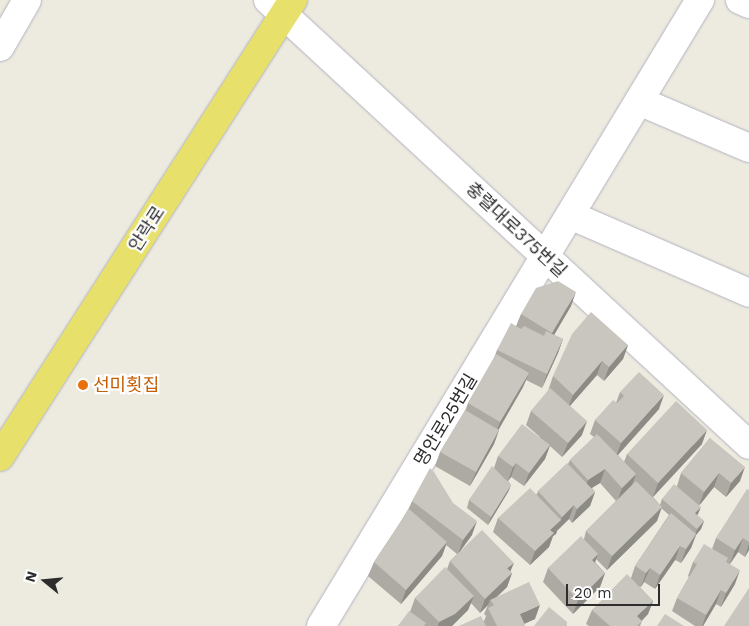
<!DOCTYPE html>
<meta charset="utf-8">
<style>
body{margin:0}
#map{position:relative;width:749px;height:626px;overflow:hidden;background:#edeae0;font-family:"Work Sans","Noto Sans KR",sans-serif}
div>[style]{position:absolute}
.roads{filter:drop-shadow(0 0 1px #b3b3bf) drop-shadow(0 0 1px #b3b3bf)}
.minor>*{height:28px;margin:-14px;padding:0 14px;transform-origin:14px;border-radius:14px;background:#fff}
.major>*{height:28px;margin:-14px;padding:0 14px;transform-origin:14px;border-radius:14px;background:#e7e16b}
.wall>*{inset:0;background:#adaaa4}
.shaded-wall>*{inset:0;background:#8d8b86}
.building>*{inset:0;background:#c9c6bf}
.dots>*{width:14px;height:14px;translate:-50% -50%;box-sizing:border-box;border:2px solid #fff;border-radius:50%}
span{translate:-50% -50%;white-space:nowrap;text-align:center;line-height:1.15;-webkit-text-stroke:4.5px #fff;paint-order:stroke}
.street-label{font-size:18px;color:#2d2d2d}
.food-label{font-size:18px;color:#c56008}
.left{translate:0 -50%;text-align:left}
.north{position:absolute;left:20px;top:556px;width:50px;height:50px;-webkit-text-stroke:4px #fff;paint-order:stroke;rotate:287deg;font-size:14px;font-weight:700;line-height:20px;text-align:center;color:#2d2d2d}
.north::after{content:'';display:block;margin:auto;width:18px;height:22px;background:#2d2d2d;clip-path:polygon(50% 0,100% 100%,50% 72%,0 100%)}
.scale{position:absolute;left:566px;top:584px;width:94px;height:22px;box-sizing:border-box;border:2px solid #2d2d2d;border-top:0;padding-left:6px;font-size:15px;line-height:18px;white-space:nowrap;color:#2d2d2d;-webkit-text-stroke:4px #fff;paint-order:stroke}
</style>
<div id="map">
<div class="roads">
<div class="minor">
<div style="left:268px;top:0;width:655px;rotate:42.77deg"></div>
<div style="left:740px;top:0;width:10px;rotate:24deg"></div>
<div style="left:0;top:47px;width:54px;rotate:-60.1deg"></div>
<div style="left:639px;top:101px;width:120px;rotate:23.1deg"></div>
<div style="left:570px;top:215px;width:195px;rotate:23.5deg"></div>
<div style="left:321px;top:626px;width:732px;rotate:-58.81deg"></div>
</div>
<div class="major">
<div style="left:0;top:457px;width:543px;rotate:-57.33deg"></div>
</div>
</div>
<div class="wall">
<div style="clip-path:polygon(571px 306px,554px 335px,563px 339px,558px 353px,542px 388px,526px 380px,523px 387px,498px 430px,499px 430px,494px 444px,470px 486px,435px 466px,440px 452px,465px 411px,468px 403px,494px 358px,497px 350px,516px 326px,521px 314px)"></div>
<div style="clip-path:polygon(628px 345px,623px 359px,604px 381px,597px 375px,570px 406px,582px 435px,562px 457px,550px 446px,545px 459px,524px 486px,511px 477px,508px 481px,511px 485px,508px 492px,488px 525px,467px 508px,469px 500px,494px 468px,498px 456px,540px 437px,526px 425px,531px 411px,548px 391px,553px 376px)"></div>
<div style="clip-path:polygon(620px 392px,659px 409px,618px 455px,624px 462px,627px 454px,702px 444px,653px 497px,660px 505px,662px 499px,677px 486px,681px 473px,710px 438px,740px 481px,726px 497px,714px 487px,699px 505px,698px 514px,697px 515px,704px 521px,701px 529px,696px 535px,691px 548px,681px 563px,675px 560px,655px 589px,644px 582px,641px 587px,639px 586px,653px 601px,648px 614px,642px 621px,640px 626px,589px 626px,586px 624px,592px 610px,631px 578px,635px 566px,669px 515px,661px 508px,657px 521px,607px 570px,596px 559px,595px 562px,605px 573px,600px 587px,573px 614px,543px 582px,548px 568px,584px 539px,586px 531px,616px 501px,600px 483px,592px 488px,595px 492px,590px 506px,572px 523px,569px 519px,557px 530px,556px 534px,553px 536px,549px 547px,530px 565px,493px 532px,498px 518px,537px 494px,538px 491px,568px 464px,570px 460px,594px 437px,590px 434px,595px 420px,616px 403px)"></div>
<div style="clip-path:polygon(749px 490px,749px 550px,745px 557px,738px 552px,730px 564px,735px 584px,721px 607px,716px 604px,703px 626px,695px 626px,672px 611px,677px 598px,689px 577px,688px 576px,693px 562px,712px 549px,716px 538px)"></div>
<div style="clip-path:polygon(412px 501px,472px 535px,461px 550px,510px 572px,512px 573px,507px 587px,497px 597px,535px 619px,524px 624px,524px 626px,459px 626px,484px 621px,486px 616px,484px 614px,488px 605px,480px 613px,471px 603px,468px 610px,452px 626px,398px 626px,410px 612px,415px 598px,447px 569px,450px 561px,457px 554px,446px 545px,442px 556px,401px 604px,368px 576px,374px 562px,408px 511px)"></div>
</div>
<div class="shaded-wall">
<div style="clip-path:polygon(576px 292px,571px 306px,547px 347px,552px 333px)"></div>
<div style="clip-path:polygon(563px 339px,558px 353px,542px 388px,547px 374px)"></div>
<div style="clip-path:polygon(628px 345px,623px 359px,604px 381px,609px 367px)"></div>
<div style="clip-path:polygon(602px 361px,597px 375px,568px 408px,573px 395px)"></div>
<div style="clip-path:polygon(529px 373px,523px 387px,495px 436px,500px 422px)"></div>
<div style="clip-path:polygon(664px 395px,659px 409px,616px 457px,621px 443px)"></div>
<div style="clip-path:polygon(587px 421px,582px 435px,562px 457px,568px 443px)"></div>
<div style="clip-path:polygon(499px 430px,494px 444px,470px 486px,476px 472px)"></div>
<div style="clip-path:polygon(707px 430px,702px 444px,653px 497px,658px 483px)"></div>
<div style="clip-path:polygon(550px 445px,545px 459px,524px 486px,529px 473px)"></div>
<div style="clip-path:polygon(516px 463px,511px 477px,508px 481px,513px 467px)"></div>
<div style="clip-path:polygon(745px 467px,740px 481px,726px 497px,731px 483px)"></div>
<div style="clip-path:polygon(605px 469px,600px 483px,583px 493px,588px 480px)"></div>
<div style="clip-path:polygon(719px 473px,714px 487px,699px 506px,704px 492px)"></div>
<div style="clip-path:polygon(636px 474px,631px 488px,617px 502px,622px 488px)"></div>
<div style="clip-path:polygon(511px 485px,508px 492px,488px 525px,491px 517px)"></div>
<div style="clip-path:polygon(595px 492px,590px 506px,572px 523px,577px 509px)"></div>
<div style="clip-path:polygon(574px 505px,569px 519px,557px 531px,562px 517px)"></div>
<div style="clip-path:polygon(662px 507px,657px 521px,607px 570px,612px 556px)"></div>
<div style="clip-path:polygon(701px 507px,698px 514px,692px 521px,695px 513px)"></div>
<div style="clip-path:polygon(561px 520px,556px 534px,553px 536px,549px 547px,530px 565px,535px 551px,550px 530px)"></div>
<div style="clip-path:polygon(477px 521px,472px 535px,458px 554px,463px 540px)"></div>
<div style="clip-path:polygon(704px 521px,701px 529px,696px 535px,691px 548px,681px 563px,686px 549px,695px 536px,697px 529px)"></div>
<div style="clip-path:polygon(743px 538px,738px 552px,730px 564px,735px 550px)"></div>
<div style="clip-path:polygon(447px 542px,442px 556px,401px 604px,406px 590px)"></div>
<div style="clip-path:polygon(749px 544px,749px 550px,745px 557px)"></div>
<div style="clip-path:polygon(680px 546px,675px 560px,655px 589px,660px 575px)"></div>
<div style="clip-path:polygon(598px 554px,593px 568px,592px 560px)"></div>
<div style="clip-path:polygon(514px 563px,508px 577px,512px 573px,507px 587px,491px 602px,490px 600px,488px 605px,480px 613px,485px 599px,507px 568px)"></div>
<div style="clip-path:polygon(650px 568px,644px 582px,641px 587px,646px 573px)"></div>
<div style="clip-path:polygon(740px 570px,735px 584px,721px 607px,726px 593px)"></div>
<div style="clip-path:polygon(605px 573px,600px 587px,573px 614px,578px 600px)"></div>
<div style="clip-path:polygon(721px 590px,716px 604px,703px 626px,702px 626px,706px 615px)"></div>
<div style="clip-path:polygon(474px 596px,468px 610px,452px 626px,438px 626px,439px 622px)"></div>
<div style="clip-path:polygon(653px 601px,648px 614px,636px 626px,637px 616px)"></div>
<div style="clip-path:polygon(540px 605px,535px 619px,519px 626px,520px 614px)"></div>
</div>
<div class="building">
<div style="clip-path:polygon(558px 281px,576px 292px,552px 333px,521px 314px,536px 288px)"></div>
<div style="clip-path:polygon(591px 312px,628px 345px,609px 367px,602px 361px,573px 395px,553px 376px,572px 334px)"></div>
<div style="clip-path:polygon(511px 323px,521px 329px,524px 326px,544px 336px,546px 331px,563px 339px,547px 374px,497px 350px)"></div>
<div style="clip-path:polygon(496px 354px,529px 373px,500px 422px,468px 403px)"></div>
<div style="clip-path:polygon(639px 372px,664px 395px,621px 443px,595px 420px,613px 400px,617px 403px,624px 396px,620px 392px)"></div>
<div style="clip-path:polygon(550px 388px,587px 421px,568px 443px,531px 411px)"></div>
<div style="clip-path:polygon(676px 401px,707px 430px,658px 483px,627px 454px)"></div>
<div style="clip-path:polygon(465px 410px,499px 430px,476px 472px,440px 452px)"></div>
<div style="clip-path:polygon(522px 424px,550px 445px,529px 473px,516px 463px,513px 467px,498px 456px)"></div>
<div style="clip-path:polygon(597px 434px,636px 474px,622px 488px,605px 469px,588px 480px,570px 460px)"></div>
<div style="clip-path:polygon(710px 438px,745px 467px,731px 483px,719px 473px,704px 492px,681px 473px)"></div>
<div style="clip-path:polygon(567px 463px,595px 492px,577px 509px,574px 505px,562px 517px,538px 491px)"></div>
<div style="clip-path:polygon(492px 466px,511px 485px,491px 517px,469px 500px)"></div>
<div style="clip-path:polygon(430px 468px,434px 472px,453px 503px,477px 521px,463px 540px,412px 501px)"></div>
<div style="clip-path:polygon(636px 481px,662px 507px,612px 556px,586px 531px)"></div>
<div style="clip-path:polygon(674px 484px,701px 507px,695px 513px,704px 521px,697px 529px,662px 499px)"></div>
<div style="clip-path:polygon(530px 488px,561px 520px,550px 530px,554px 533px,535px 551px,498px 518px)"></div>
<div style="clip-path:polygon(747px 489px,749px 490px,749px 542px,743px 538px,735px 550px,716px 538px)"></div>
<div style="clip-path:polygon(409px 509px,447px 542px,406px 590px,374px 562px)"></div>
<div style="clip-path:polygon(671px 513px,696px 534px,686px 549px,680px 546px,660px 575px,650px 568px,646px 573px,635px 566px)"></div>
<div style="clip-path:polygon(482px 530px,514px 563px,507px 568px,512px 573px,485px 599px,450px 561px)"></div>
<div style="clip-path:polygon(581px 536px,598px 554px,592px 560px,605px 573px,578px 600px,548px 568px)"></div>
<div style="clip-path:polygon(704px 544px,728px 558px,726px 562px,740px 570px,726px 593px,721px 590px,706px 615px,677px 598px,697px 564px,693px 562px)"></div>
<div style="clip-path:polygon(445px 567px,474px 596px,455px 614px,439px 622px,415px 598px)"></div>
<div style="clip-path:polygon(627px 574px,653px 601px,637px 616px,642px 621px,637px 626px,610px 626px,592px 610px)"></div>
<div style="clip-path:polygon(529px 582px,540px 605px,520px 614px,525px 625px,522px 626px,497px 626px,488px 608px,494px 605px,490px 600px)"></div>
<div style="clip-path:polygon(749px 588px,749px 626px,724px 626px)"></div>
<div style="clip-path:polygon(549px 607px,567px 622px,567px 626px,534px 626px)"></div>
<div style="clip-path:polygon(409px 611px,426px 623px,424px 626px,398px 626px)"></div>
<div style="clip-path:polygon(665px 614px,684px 626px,657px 626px)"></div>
<div style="clip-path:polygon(481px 616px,486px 626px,459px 626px)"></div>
</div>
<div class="dots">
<div style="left:83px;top:385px;background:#e8710a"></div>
</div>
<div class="street-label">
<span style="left:147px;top:229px;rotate:-57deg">안락로</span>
<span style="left:516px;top:230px;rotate:43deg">충렬대로375번길</span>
<span style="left:446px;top:420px;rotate:-59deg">명안로25번길</span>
</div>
<div class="food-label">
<span class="left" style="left:93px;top:385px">선미횟집</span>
</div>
<div class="north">N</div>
<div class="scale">20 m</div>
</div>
